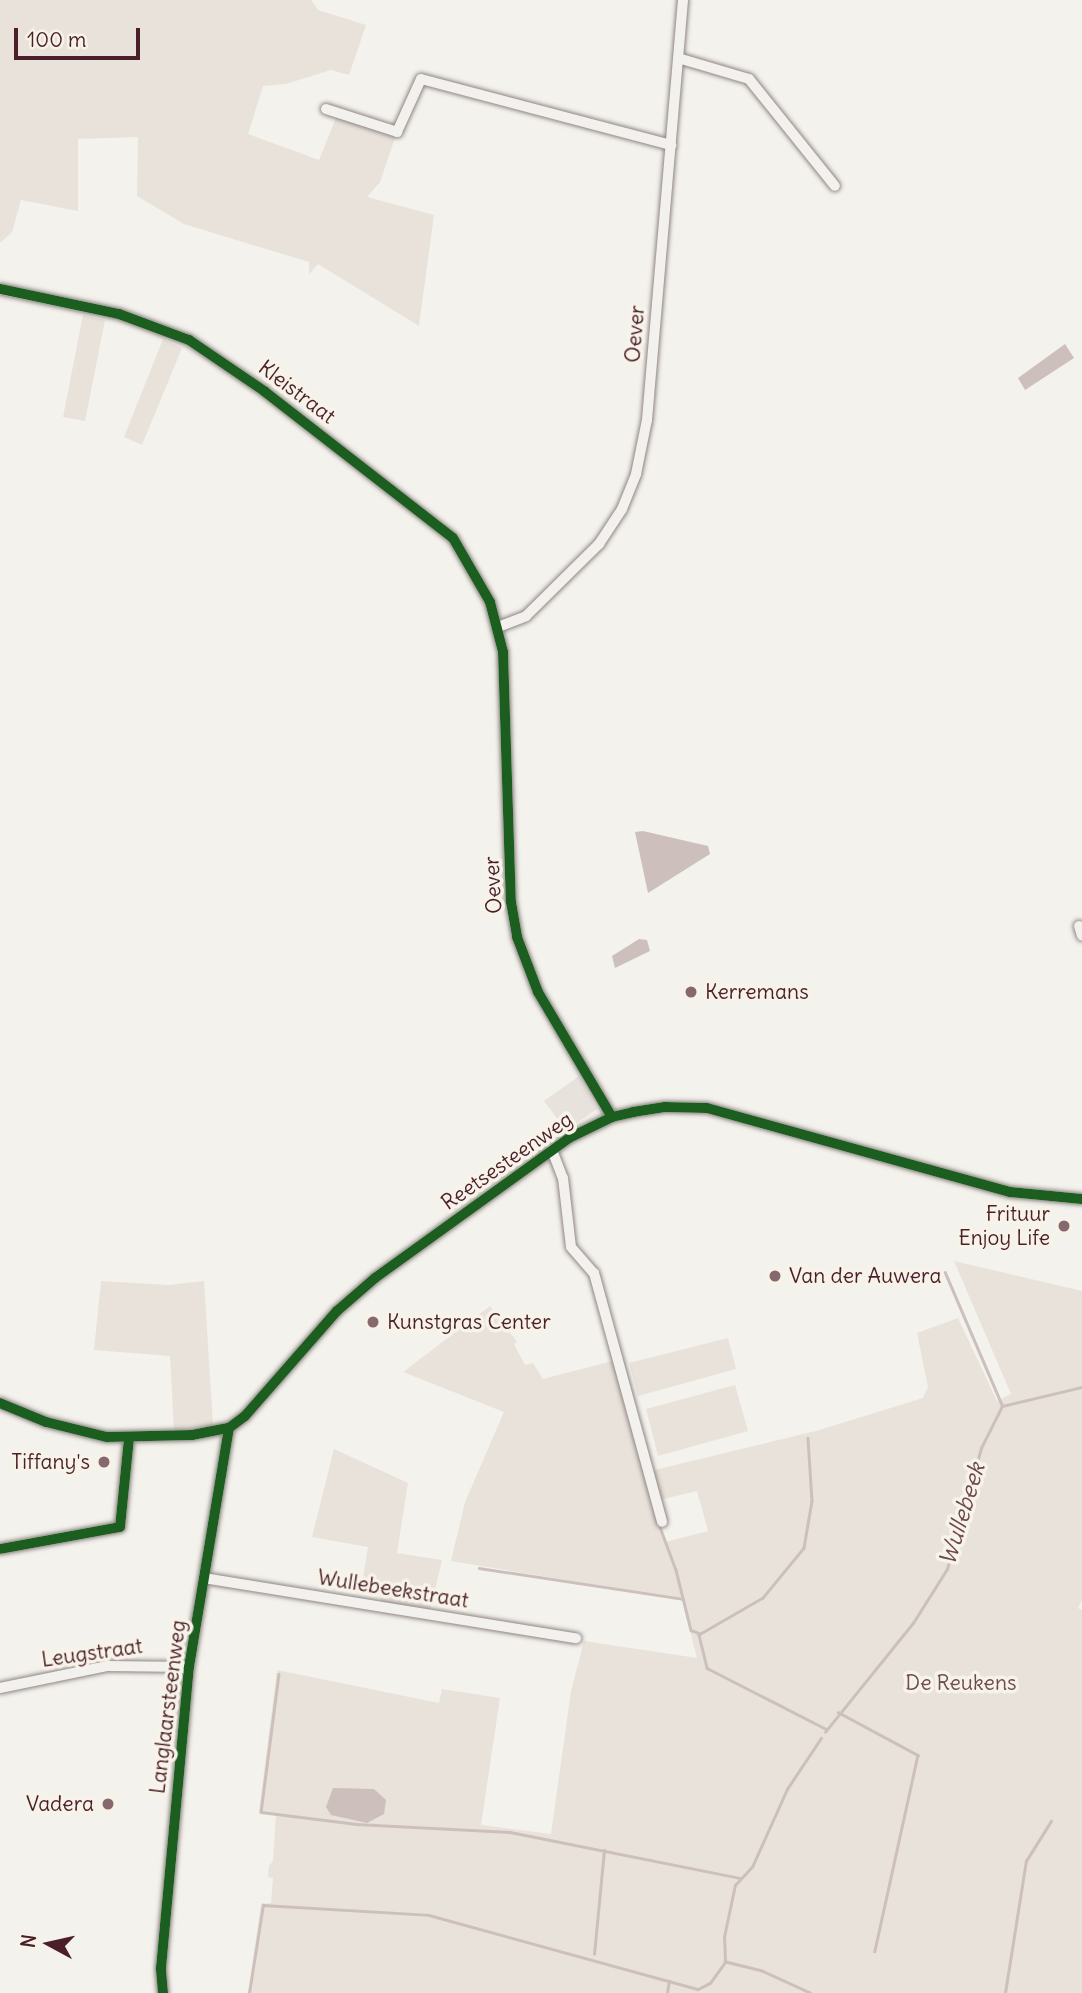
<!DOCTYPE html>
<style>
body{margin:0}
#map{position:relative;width:1082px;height:1993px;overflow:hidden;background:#f4f2ec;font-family:Delius,sans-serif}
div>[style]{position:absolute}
.built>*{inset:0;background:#e7e2db}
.green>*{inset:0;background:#e8e2da}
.water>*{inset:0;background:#cdc0bc}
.stream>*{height:2.5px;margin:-1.25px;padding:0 1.25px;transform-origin:1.25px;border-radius:1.25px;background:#cdc0bc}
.roads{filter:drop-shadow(0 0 2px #8f8685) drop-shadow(0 0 2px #8f8685)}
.minor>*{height:10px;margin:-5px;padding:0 5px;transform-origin:5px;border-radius:5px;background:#f2f1ed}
.cycleway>*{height:10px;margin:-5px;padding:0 5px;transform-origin:5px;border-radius:5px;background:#1b5e20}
.dots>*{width:19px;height:19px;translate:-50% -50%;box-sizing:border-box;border:4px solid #f7f3e8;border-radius:50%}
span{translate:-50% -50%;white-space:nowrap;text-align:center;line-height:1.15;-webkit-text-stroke:7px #f7f3e8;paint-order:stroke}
.street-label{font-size:21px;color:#4a1f2b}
.poi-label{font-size:21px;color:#4a1f2b}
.left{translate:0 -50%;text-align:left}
.right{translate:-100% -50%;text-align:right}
.park-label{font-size:21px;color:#6f4c53}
.water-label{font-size:23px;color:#6c4950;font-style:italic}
.north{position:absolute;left:14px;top:1909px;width:70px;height:70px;-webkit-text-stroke:5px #f7f3e8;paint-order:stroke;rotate:278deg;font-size:19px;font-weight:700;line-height:28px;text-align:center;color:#4a1f2b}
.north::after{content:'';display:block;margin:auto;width:24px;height:32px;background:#4a1f2b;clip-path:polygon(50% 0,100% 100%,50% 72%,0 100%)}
.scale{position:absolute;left:14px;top:28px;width:126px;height:32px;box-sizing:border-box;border:4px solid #4a1f2b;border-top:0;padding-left:9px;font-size:21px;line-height:24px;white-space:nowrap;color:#4a1f2b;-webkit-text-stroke:5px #f7f3e8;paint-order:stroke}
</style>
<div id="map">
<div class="built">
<div style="clip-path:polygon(579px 1076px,597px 1109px,566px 1130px,544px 1101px)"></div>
</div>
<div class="green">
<div style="clip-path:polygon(0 0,311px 0,318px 10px,366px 25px,349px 75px,331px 70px,286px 84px,263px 86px,248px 134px,319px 160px,338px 113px,397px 132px,380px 182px,367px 197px,434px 215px,419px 326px,318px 264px,309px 274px,309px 262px,184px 224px,137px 196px,138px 137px,78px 139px,78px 211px,21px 200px,12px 232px,0 243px)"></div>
<div style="clip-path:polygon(83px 315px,105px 320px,85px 421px,63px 417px)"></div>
<div style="clip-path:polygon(163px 339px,182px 348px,142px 445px,124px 437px)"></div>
<div style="clip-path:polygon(evenodd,954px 1261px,1082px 1291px,1082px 1600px,1078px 1608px,1082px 1610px,1082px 1993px,248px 1993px,261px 1904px,271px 1903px,273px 1878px,268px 1877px,269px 1866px,273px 1861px,276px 1814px,259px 1811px,277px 1670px,439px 1703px,442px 1689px,500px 1698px,481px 1825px,551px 1834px,571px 1691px,584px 1641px,697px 1658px,682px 1599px,451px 1561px,465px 1502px,504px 1412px,403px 1372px,490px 1306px,517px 1342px,514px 1344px,525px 1365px,533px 1363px,543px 1379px,620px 1359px,651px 1471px,816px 1431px,923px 1398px,928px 1387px,917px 1333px,958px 1318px,997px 1401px,1011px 1394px,954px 1261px,697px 1491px,708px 1531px,666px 1542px,655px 1501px,697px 1491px)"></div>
<div style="clip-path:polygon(101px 1281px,168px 1285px,204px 1281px,213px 1426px,174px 1430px,170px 1356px,94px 1350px)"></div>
<div style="clip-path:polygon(728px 1338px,736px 1369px,638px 1396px,629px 1363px)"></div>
<div style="clip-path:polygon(735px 1385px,748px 1431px,658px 1456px,646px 1409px)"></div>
<div style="clip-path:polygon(334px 1449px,408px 1483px,397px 1553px,442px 1560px,430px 1611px,380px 1604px,382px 1592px,362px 1584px,368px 1547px,312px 1537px)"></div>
</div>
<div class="water">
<div style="clip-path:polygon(1065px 344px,1074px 358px,1025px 390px,1018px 378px)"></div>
<div style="clip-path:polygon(643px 831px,708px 846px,710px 854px,648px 893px,635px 832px)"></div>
<div style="clip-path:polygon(639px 939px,647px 940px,650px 951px,615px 968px,612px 956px)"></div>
<div style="clip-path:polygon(333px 1788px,374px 1789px,386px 1800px,384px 1814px,367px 1823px,331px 1815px,326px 1807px)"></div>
</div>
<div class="stream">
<div style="left:1002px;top:1406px;width:82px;rotate:-13.4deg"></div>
<div style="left:808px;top:1438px;width:63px;rotate:86.4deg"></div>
<div style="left:812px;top:1501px;width:48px;rotate:99.7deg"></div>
<div style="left:804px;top:1548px;width:65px;rotate:129.4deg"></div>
<div style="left:763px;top:1598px;width:74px;rotate:150deg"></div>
<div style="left:699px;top:1635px;width:34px;rotate:76deg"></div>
<div style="left:707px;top:1668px;width:134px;rotate:27.1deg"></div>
<div style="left:660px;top:1527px;width:46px;rotate:69.6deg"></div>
<div style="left:676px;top:1570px;width:62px;rotate:76deg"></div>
<div style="left:691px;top:1630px;width:9px;rotate:21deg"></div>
<div style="left:479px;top:1568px;width:206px;rotate:8.6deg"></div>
<div style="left:279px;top:1674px;width:139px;rotate:97.4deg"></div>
<div style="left:261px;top:1812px;width:96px;rotate:7.2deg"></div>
<div style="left:356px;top:1824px;width:154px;rotate:3deg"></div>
<div style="left:510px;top:1832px;width:235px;rotate:11.3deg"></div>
<div style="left:838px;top:1712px;width:91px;rotate:28.3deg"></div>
<div style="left:918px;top:1755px;width:201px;rotate:102.4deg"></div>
<div style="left:825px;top:1732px;width:140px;rotate:-51.1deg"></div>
<div style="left:913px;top:1623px;width:64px;rotate:-57.8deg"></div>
<div style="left:947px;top:1569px;width:126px;rotate:-74.3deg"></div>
<div style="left:981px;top:1448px;width:47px;rotate:-63.4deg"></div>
<div style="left:1002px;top:1406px;width:145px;rotate:-113.2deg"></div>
<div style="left:594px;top:1954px;width:104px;rotate:-84.5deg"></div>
<div style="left:249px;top:1993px;width:89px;rotate:-81deg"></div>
<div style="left:263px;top:1905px;width:166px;rotate:3.4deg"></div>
<div style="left:429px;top:1915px;width:279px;rotate:15.4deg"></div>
<div style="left:698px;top:1989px;width:13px;rotate:-27deg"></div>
<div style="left:710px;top:1983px;width:26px;rotate:-54deg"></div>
<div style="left:667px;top:1993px;width:12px;rotate:-81deg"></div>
<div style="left:810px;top:1993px;width:53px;rotate:-155.4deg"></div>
<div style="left:762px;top:1971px;width:38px;rotate:-166deg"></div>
<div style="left:725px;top:1962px;width:25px;rotate:-92deg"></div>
<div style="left:724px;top:1937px;width:53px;rotate:-78.1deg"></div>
<div style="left:735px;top:1885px;width:25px;rotate:-47deg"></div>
<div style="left:752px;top:1867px;width:85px;rotate:-65.8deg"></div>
<div style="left:787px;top:1789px;width:61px;rotate:-56.3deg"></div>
<div style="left:1005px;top:1993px;width:134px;rotate:-81deg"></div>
<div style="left:1026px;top:1861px;width:47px;rotate:-58deg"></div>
</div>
<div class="roads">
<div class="minor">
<div style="left:678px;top:58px;width:74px;rotate:16.5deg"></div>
<div style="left:749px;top:79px;width:137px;rotate:51.2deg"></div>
<div style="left:326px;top:109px;width:75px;rotate:17.9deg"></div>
<div style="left:397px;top:132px;width:58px;rotate:-65.6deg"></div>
<div style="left:421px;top:79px;width:259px;rotate:14.8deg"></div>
<div style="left:0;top:289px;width:122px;rotate:11.9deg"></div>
<div style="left:119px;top:314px;width:75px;rotate:20.4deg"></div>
<div style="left:189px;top:340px;width:91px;rotate:34.2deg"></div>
<div style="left:264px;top:391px;width:239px;rotate:37.9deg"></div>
<div style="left:453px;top:538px;width:74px;rotate:60deg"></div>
<div style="left:490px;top:602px;width:52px;rotate:75.4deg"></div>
<div style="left:503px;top:652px;width:250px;rotate:88.2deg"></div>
<div style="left:511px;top:902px;width:36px;rotate:80deg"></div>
<div style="left:517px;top:937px;width:59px;rotate:69.1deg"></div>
<div style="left:538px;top:992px;width:145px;rotate:59.4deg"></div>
<div style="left:498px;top:627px;width:30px;rotate:-21deg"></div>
<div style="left:526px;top:616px;width:103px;rotate:-44.6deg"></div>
<div style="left:599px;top:544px;width:42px;rotate:-56.7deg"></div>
<div style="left:622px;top:509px;width:38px;rotate:-68deg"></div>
<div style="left:636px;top:474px;width:55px;rotate:-78.5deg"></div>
<div style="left:647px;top:420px;width:422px;rotate:-85.1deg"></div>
<div style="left:1079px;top:926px;width:10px;rotate:73deg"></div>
<div style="left:552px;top:1150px;width:30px;rotate:69deg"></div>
<div style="left:563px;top:1178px;width:69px;rotate:83.4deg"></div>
<div style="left:571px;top:1247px;width:35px;rotate:49deg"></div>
<div style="left:594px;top:1273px;width:258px;rotate:74.7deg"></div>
<div style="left:0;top:1403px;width:50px;rotate:22.4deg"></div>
<div style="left:46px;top:1422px;width:63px;rotate:13.8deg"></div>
<div style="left:107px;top:1437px;width:85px;rotate:-1.3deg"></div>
<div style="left:192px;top:1435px;width:38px;rotate:-11deg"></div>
<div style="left:229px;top:1428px;width:20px;rotate:-37deg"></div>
<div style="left:245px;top:1416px;width:140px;rotate:-48.8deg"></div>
<div style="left:337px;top:1311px;width:50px;rotate:-41deg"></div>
<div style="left:375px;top:1278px;width:239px;rotate:-35.8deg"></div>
<div style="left:569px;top:1138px;width:48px;rotate:-26deg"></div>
<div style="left:612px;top:1117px;width:22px;rotate:-13deg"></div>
<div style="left:633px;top:1112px;width:32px;rotate:-9deg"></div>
<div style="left:665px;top:1107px;width:42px;rotate:1.4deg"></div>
<div style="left:707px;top:1108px;width:314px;rotate:15.5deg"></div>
<div style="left:1010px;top:1192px;width:72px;rotate:5.6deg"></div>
<div style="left:0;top:1549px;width:122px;rotate:-10.4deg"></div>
<div style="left:120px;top:1527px;width:89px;rotate:-84.2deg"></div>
<div style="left:204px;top:1578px;width:377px;rotate:9.2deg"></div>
<div style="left:0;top:1688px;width:109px;rotate:-11.6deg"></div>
<div style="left:107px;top:1666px;width:82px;rotate:0.7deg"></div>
<div style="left:163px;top:1993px;width:25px;rotate:-95deg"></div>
<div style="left:161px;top:1968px;width:302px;rotate:-84.7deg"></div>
<div style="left:189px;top:1667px;width:242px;rotate:-80.5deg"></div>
</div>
</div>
<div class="cycleway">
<div style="left:0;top:289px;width:122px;rotate:11.9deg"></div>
<div style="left:119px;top:314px;width:75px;rotate:20.4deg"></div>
<div style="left:189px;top:340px;width:91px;rotate:34.2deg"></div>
<div style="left:264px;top:391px;width:239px;rotate:37.9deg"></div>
<div style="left:453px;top:538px;width:74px;rotate:60deg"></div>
<div style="left:490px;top:602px;width:52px;rotate:75.4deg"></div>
<div style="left:503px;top:652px;width:250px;rotate:88.2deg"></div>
<div style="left:511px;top:902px;width:36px;rotate:80deg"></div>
<div style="left:517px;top:937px;width:59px;rotate:69.1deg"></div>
<div style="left:538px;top:992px;width:145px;rotate:59.4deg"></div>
<div style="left:0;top:1403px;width:50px;rotate:22.4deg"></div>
<div style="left:46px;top:1422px;width:63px;rotate:13.8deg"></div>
<div style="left:107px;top:1437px;width:85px;rotate:-1.3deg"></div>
<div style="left:192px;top:1435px;width:38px;rotate:-11deg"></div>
<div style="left:229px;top:1428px;width:20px;rotate:-37deg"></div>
<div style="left:245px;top:1416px;width:140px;rotate:-48.8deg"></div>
<div style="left:337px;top:1311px;width:50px;rotate:-41deg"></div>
<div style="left:375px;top:1278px;width:239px;rotate:-35.8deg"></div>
<div style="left:569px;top:1138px;width:48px;rotate:-26deg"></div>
<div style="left:612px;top:1117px;width:22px;rotate:-13deg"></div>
<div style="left:633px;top:1112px;width:32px;rotate:-9deg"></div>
<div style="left:665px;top:1107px;width:42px;rotate:1.4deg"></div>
<div style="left:707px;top:1108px;width:314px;rotate:15.5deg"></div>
<div style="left:1010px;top:1192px;width:72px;rotate:5.6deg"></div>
<div style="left:0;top:1549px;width:122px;rotate:-10.4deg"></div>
<div style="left:120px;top:1527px;width:89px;rotate:-84.2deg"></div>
<div style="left:163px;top:1993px;width:25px;rotate:-95deg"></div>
<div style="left:161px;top:1968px;width:302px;rotate:-84.7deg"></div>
<div style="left:189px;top:1667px;width:242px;rotate:-80.5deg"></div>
</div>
<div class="dots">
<div style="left:691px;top:992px;background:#86696f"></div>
<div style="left:1064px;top:1226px;background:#86696f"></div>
<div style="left:775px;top:1276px;background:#86696f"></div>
<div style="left:373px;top:1322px;background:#86696f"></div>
<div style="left:104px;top:1462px;background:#86696f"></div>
<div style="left:108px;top:1804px;background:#86696f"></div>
</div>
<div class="street-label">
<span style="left:635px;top:334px;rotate:-85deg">Oever</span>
<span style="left:297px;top:392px;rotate:37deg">Kleistraat</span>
<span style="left:493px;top:885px;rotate:-93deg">Oever</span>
<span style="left:507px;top:1161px;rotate:-35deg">Reetsesteenweg</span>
<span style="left:393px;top:1589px;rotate:9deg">Wullebeekstraat</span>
<span style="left:92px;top:1653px;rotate:-8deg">Leugstraat</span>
<span style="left:168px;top:1707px;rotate:-83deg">Langlaarsteenweg</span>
</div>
<div class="poi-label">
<span class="left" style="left:705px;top:992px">Kerremans</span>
<span class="right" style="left:1050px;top:1226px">Frituur<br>Enjoy Life</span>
<span class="left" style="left:789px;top:1276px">Van der Auwera</span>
<span class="left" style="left:387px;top:1322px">Kunstgras Center</span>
<span class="right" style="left:90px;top:1462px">Tiffany's</span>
<span class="right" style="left:94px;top:1804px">Vadera</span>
</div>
<div class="park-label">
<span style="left:961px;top:1683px">De Reukens</span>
</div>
<div class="water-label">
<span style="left:962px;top:1514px;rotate:-73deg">Wullebeek</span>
</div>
<div class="north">N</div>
<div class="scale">100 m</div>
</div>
